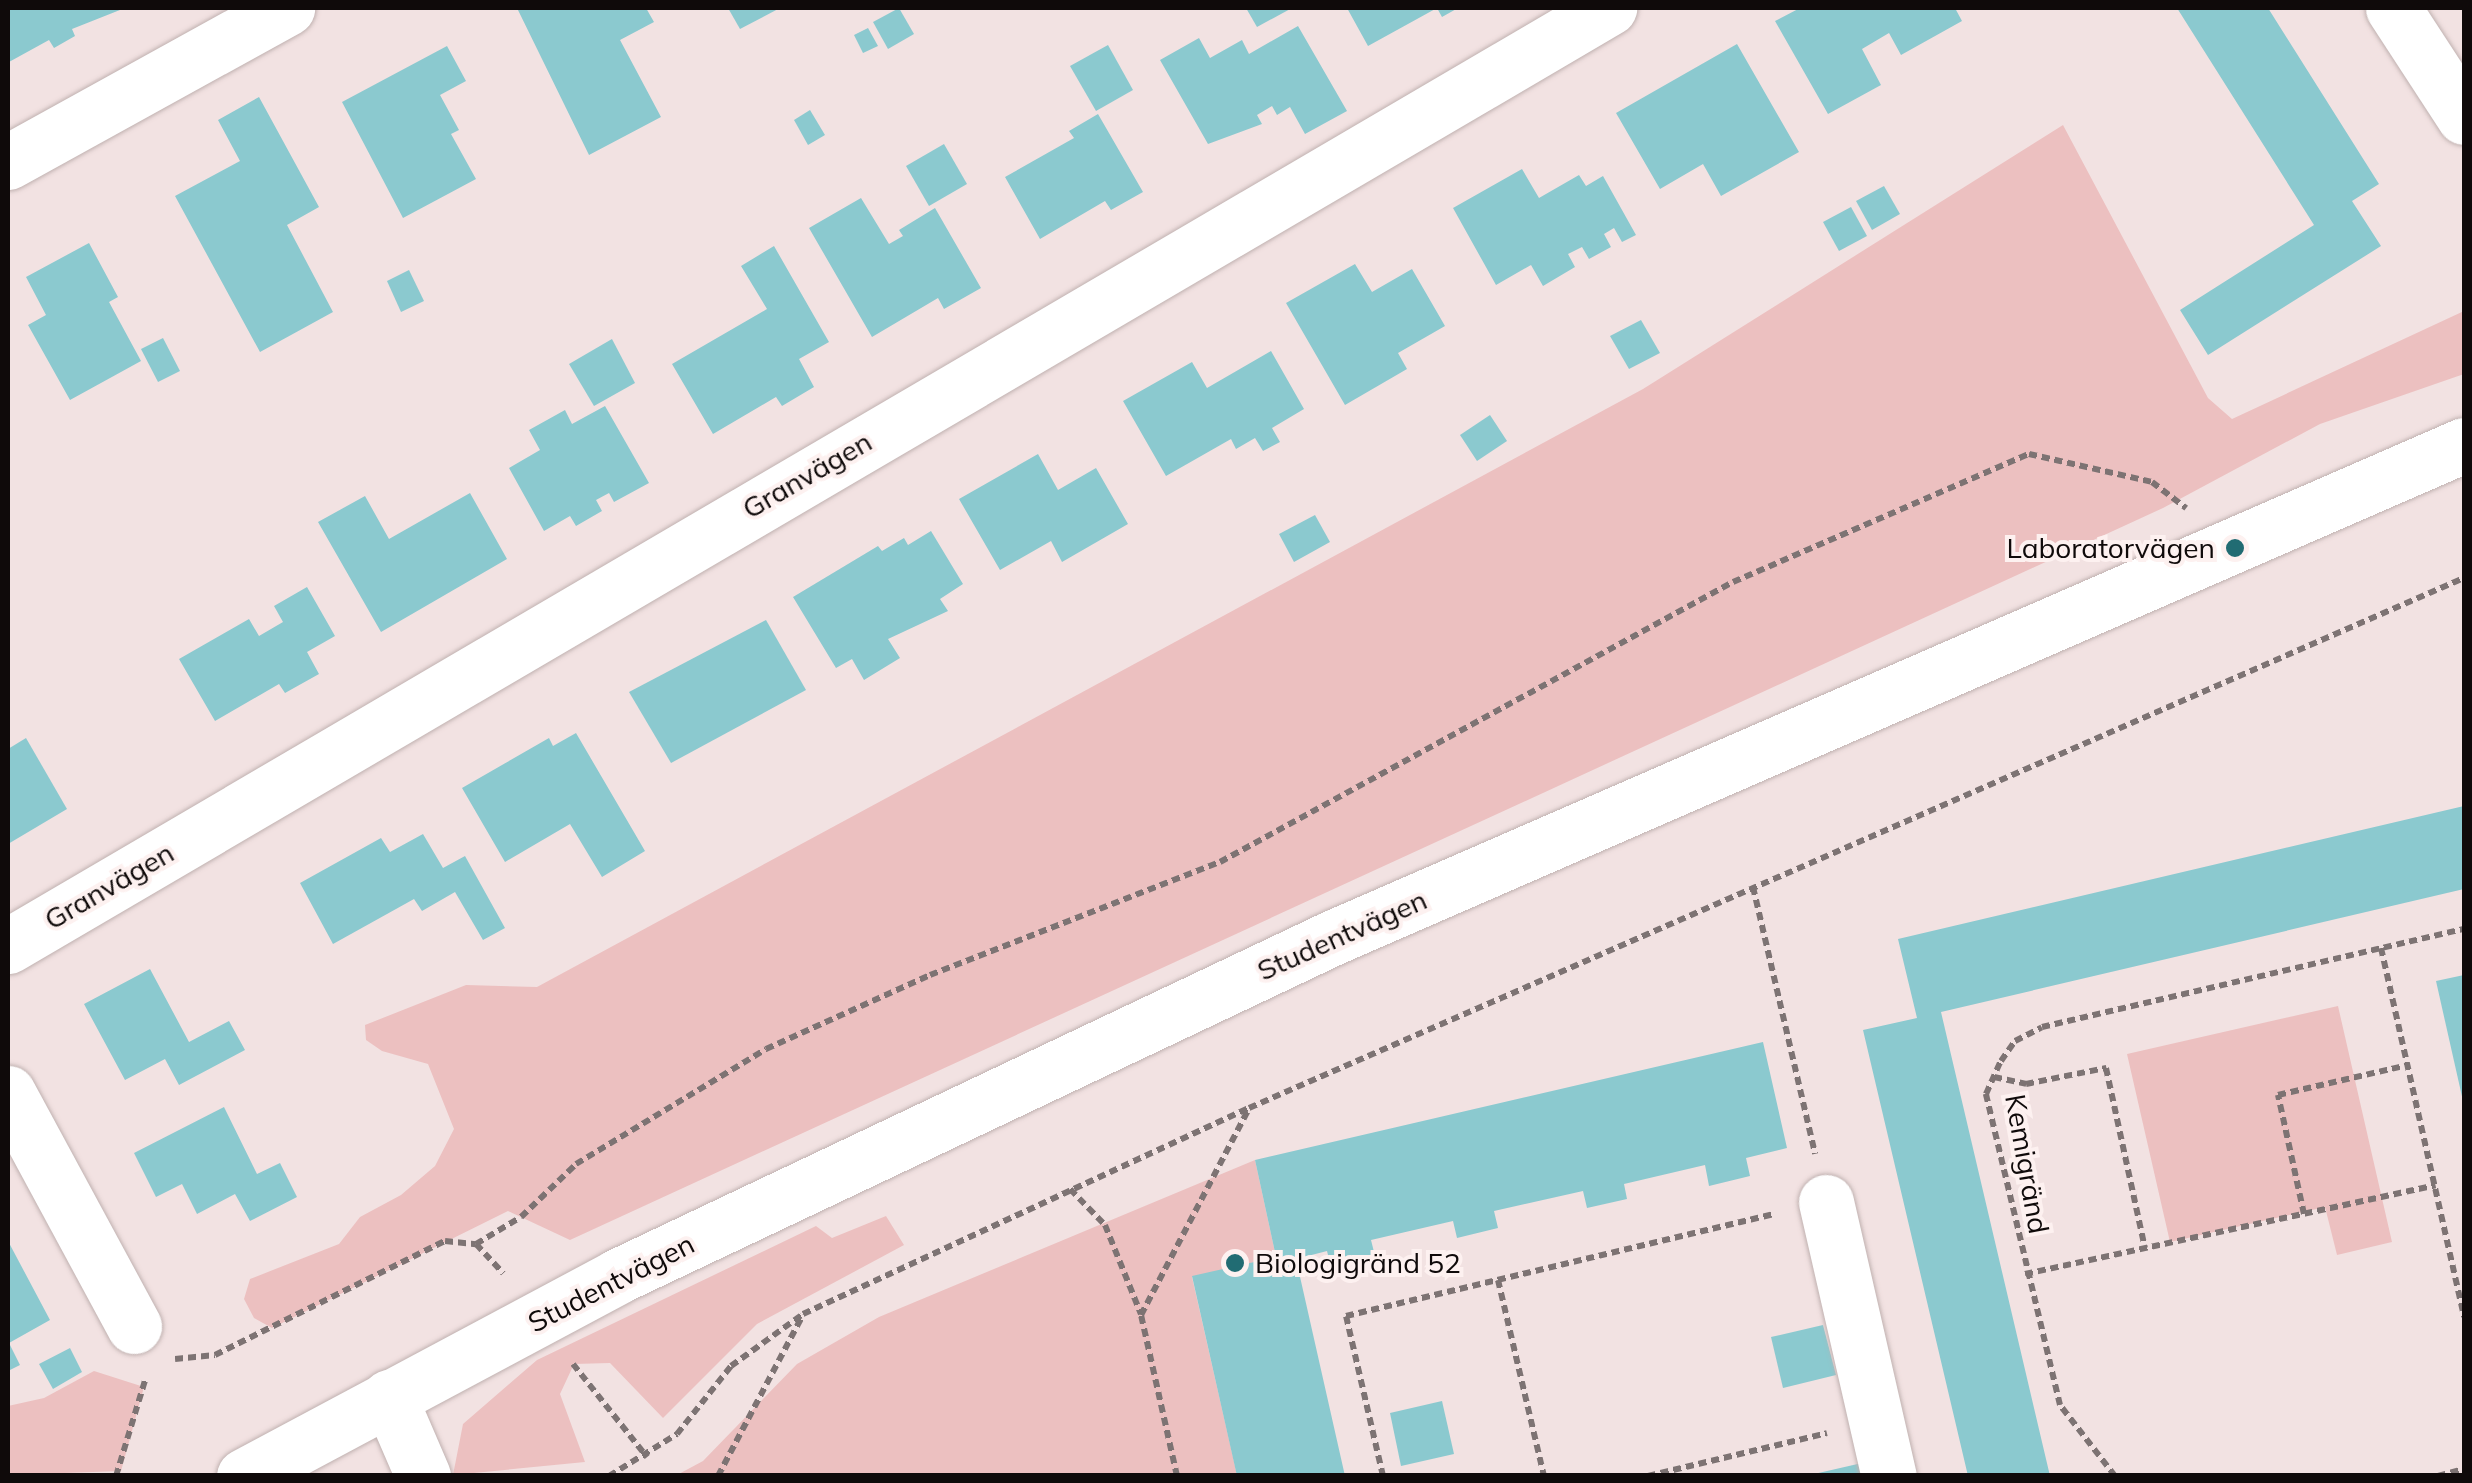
<!DOCTYPE html>
<meta charset="utf-8">
<style>
body{margin:0}
#map{position:relative;width:2472px;height:1483px;overflow:hidden;background:#f2e2e2;font-family:Mulish,sans-serif}
div>[style]{position:absolute}
.green>*{inset:0;background:#ecc0c0}
.building>*{inset:0;background:#8bc9cf}
.path>*{height:6px;margin-top:-3px;transform-origin:0;background:repeating-linear-gradient(90deg,#7d7373 0 8px,transparent 0 13px)}
.roads{filter:drop-shadow(0 0 2px #c0b1b0) drop-shadow(0 0 2px #c0b1b0)}
.minor>*{height:55px;margin:-27.5px;padding:0 27.5px;transform-origin:27.5px;border-radius:27.5px;background:#fff}
.dots>*{width:28px;height:28px;translate:-50% -50%;box-sizing:border-box;border:5px solid #fdf1f0;border-radius:50%}
span{translate:-50% -50%;white-space:nowrap;text-align:center;line-height:1.15;-webkit-text-stroke:8px #fdf1f0;paint-order:stroke}
.street-label{font-size:28px;color:#0f0a0a}
.poi-label{font-size:28px;color:#0f0a0a}
.right{translate:-100% -50%;text-align:right}
.left{translate:0 -50%;text-align:left}
.frame{position:absolute;inset:0;border:10px solid #0f0a0a;pointer-events:none}
</style>
<div id="map">
<div class="green">
<div style="clip-path:polygon(2063px 125px,2208px 398px,2232px 419px,2464px 311px,2464px 374px,2320px 424px,2163px 508px,570px 1240px,508px 1211px,272px 1328px,254px 1318px,244px 1299px,250px 1279px,339px 1244px,360px 1217px,401px 1195px,435px 1166px,454px 1129px,428px 1064px,382px 1051px,366px 1040px,365px 1025px,466px 985px,537px 987px,1643px 389px)"></div>
<div style="clip-path:polygon(2338px 1006px,2392px 1242px,2337px 1255px,2325px 1207px,2170px 1242px,2127px 1054px)"></div>
<div style="clip-path:polygon(1255px 1160px,1276px 1257px,1192px 1277px,1237px 1475px,675px 1476px,703px 1461px,797px 1364px,879px 1317px)"></div>
<div style="clip-path:polygon(886px 1216px,904px 1245px,757px 1324px,663px 1418px,610px 1363px,574px 1364px,560px 1394px,585px 1462px,453px 1475px,463px 1424px,537px 1360px,816px 1226px,832px 1238px)"></div>
<div style="clip-path:polygon(94px 1371px,144px 1387px,121px 1471px,8px 1475px,8px 1406px,44px 1398px)"></div>
</div>
<div class="building">
<div style="clip-path:polygon(8px 8px,125px 8px,72px 29px,75px 36px,54px 48px,49px 40px,9px 62px)"></div>
<div style="clip-path:polygon(517px 8px,646px 8px,654px 22px,620px 40px,661px 117px,589px 155px)"></div>
<div style="clip-path:polygon(728px 8px,780px 8px,740px 29px)"></div>
<div style="clip-path:polygon(899px 8px,914px 34px,888px 49px,873px 22px)"></div>
<div style="clip-path:polygon(1246px 8px,1292px 8px,1257px 27px)"></div>
<div style="clip-path:polygon(1347px 8px,1458px 8px,1442px 17px,1437px 8px,1368px 46px)"></div>
<div style="clip-path:polygon(1800px 8px,1955px 8px,1962px 21px,1901px 55px,1889px 33px,1862px 49px,1881px 85px,1828px 114px,1775px 21px)"></div>
<div style="clip-path:polygon(2177px 8px,2268px 8px,2379px 184px,2352px 201px,2381px 246px,2208px 355px,2180px 310px,2314px 225px)"></div>
<div style="clip-path:polygon(1298px 26px,1347px 111px,1305px 134px,1290px 107px,1277px 115px,1272px 106px,1257px 115px,1262px 124px,1208px 144px,1160px 60px,1199px 38px,1210px 58px,1242px 40px,1249px 54px)"></div>
<div style="clip-path:polygon(868px 28px,878px 46px,863px 53px,854px 35px)"></div>
<div style="clip-path:polygon(1737px 44px,1799px 152px,1721px 196px,1703px 164px,1660px 189px,1616px 113px)"></div>
<div style="clip-path:polygon(1108px 45px,1133px 90px,1096px 111px,1070px 66px)"></div>
<div style="clip-path:polygon(447px 46px,466px 81px,440px 95px,459px 130px,451px 134px,476px 179px,403px 218px,342px 102px)"></div>
<div style="clip-path:polygon(259px 97px,319px 207px,287px 225px,333px 312px,260px 352px,175px 196px,240px 161px,218px 120px)"></div>
<div style="clip-path:polygon(810px 110px,825px 135px,808px 145px,794px 120px)"></div>
<div style="clip-path:polygon(1098px 114px,1143px 192px,1111px 210px,1105px 201px,1040px 239px,1005px 177px,1074px 138px,1069px 131px)"></div>
<div style="clip-path:polygon(944px 144px,967px 184px,929px 206px,906px 166px)"></div>
<div style="clip-path:polygon(1522px 169px,1539px 198px,1579px 175px,1586px 186px,1603px 176px,1636px 235px,1622px 242px,1614px 228px,1604px 234px,1611px 247px,1589px 259px,1582px 247px,1568px 254px,1575px 267px,1543px 286px,1531px 265px,1496px 285px,1453px 208px)"></div>
<div style="clip-path:polygon(1884px 186px,1900px 214px,1872px 230px,1856px 201px)"></div>
<div style="clip-path:polygon(861px 198px,889px 244px,903px 236px,899px 230px,935px 208px,981px 288px,944px 309px,938px 298px,872px 337px,809px 228px)"></div>
<div style="clip-path:polygon(1851px 207px,1867px 236px,1839px 251px,1823px 222px)"></div>
<div style="clip-path:polygon(89px 243px,118px 297px,109px 302px,141px 361px,70px 400px,28px 325px,46px 315px,26px 277px)"></div>
<div style="clip-path:polygon(774px 246px,829px 342px,799px 359px,814px 387px,782px 406px,776px 397px,713px 434px,672px 364px,767px 309px,741px 266px)"></div>
<div style="clip-path:polygon(1355px 264px,1372px 292px,1412px 269px,1445px 326px,1398px 353px,1407px 369px,1345px 405px,1286px 303px)"></div>
<div style="clip-path:polygon(409px 270px,424px 301px,401px 312px,387px 281px)"></div>
<div style="clip-path:polygon(1641px 320px,1660px 353px,1629px 369px,1610px 336px)"></div>
<div style="clip-path:polygon(163px 338px,180px 371px,158px 382px,141px 349px)"></div>
<div style="clip-path:polygon(612px 339px,635px 383px,594px 406px,569px 364px)"></div>
<div style="clip-path:polygon(1271px 351px,1304px 409px,1272px 428px,1280px 442px,1263px 451px,1255px 438px,1236px 449px,1231px 439px,1166px 476px,1123px 401px,1192px 362px,1207px 388px)"></div>
<div style="clip-path:polygon(605px 406px,649px 483px,614px 502px,609px 493px,596px 500px,602px 511px,576px 526px,570px 516px,544px 531px,509px 468px,540px 450px,529px 430px,565px 410px,572px 424px)"></div>
<div style="clip-path:polygon(1490px 415px,1507px 441px,1477px 461px,1460px 435px)"></div>
<div style="clip-path:polygon(1038px 454px,1058px 490px,1096px 468px,1128px 524px,1062px 562px,1051px 541px,1000px 570px,959px 499px)"></div>
<div style="clip-path:polygon(470px 493px,507px 559px,381px 632px,318px 522px,365px 496px,389px 539px)"></div>
<div style="clip-path:polygon(1315px 515px,1330px 542px,1294px 562px,1279px 534px)"></div>
<div style="clip-path:polygon(931px 531px,963px 584px,940px 599px,948px 611px,888px 639px,900px 658px,864px 680px,852px 659px,836px 668px,793px 597px,878px 546px,882px 551px,904px 538px,908px 545px)"></div>
<div style="clip-path:polygon(307px 587px,335px 636px,307px 652px,319px 674px,285px 693px,279px 684px,215px 721px,179px 659px,249px 619px,259px 636px,283px 622px,274px 606px)"></div>
<div style="clip-path:polygon(766px 620px,806px 690px,671px 763px,629px 692px)"></div>
<div style="clip-path:polygon(576px 733px,645px 851px,602px 877px,570px 824px,505px 862px,462px 788px,549px 738px,553px 746px)"></div>
<div style="clip-path:polygon(26px 738px,67px 809px,8px 844px,8px 749px)"></div>
<div style="clip-path:polygon(2464px 806px,2464px 889px,1941px 1012px,2050px 1476px,1968px 1476px,1863px 1030px,1917px 1018px,1898px 939px)"></div>
<div style="clip-path:polygon(423px 834px,443px 868px,465px 856px,505px 928px,483px 940px,455px 892px,422px 911px,414px 899px,333px 944px,300px 883px,381px 838px,390px 852px)"></div>
<div style="clip-path:polygon(150px 969px,189px 1042px,229px 1021px,245px 1050px,179px 1085px,165px 1059px,125px 1080px,84px 1004px)"></div>
<div style="clip-path:polygon(2464px 975px,2464px 1101px,2463px 1101px,2436px 981px)"></div>
<div style="clip-path:polygon(1763px 1042px,1787px 1148px,1746px 1158px,1750px 1176px,1709px 1186px,1705px 1165px,1624px 1184px,1627px 1199px,1587px 1208px,1583px 1191px,1494px 1211px,1498px 1228px,1457px 1238px,1453px 1221px,1371px 1240px,1375px 1256px,1331px 1267px,1327px 1251px,1296px 1259px,1345px 1476px,1237px 1476px,1192px 1276px,1276px 1257px,1255px 1160px)"></div>
<div style="clip-path:polygon(224px 1107px,257px 1174px,280px 1163px,297px 1197px,250px 1221px,235px 1194px,197px 1214px,182px 1184px,156px 1197px,134px 1153px)"></div>
<div style="clip-path:polygon(8px 1241px,50px 1320px,9px 1343px,20px 1365px,8px 1371px)"></div>
<div style="clip-path:polygon(1823px 1325px,1836px 1375px,1783px 1388px,1771px 1337px)"></div>
<div style="clip-path:polygon(70px 1348px,82px 1372px,53px 1389px,39px 1364px)"></div>
<div style="clip-path:polygon(1442px 1401px,1454px 1454px,1401px 1466px,1390px 1413px)"></div>
<div style="clip-path:polygon(1862px 1463px,1865px 1476px,1814px 1476px,1814px 1474px)"></div>
</div>
<div class="path">
<div style="left:1753px;top:887px;width:274px;rotate:76.9deg"></div>
<div style="left:2381px;top:948px;width:378px;rotate:77.3deg"></div>
<div style="left:1994px;top:1077px;width:33px;rotate:12deg"></div>
<div style="left:2026px;top:1084px;width:82px;rotate:-11.3deg"></div>
<div style="left:2106px;top:1068px;width:184px;rotate:77.8deg"></div>
<div style="left:1070px;top:1189px;width:50px;rotate:45.8deg"></div>
<div style="left:1105px;top:1225px;width:96px;rotate:68deg"></div>
<div style="left:2304px;top:1214px;width:122px;rotate:-102.3deg"></div>
<div style="left:2278px;top:1095px;width:133px;rotate:-13deg"></div>
<div style="left:476px;top:1244px;width:52px;rotate:-31deg"></div>
<div style="left:521px;top:1217px;width:76px;rotate:-43.9deg"></div>
<div style="left:576px;top:1164px;width:222px;rotate:-31.2deg"></div>
<div style="left:766px;top:1049px;width:180px;rotate:-24.3deg"></div>
<div style="left:930px;top:975px;width:311px;rotate:-21.3deg"></div>
<div style="left:1220px;top:862px;width:584px;rotate:-28.63deg"></div>
<div style="left:1733px;top:582px;width:322px;rotate:-23.4deg"></div>
<div style="left:2029px;top:454px;width:126px;rotate:12.8deg"></div>
<div style="left:2152px;top:482px;width:43px;rotate:37.4deg"></div>
<div style="left:2025px;top:1274px;width:420px;rotate:-12.2deg"></div>
<div style="left:1498px;top:1280px;width:201px;rotate:76.8deg"></div>
<div style="left:175px;top:1359px;width:40px;rotate:-5.7deg"></div>
<div style="left:215px;top:1355px;width:257px;rotate:-26.4deg"></div>
<div style="left:445px;top:1241px;width:31px;rotate:6deg"></div>
<div style="left:476px;top:1244px;width:40px;rotate:47deg"></div>
<div style="left:573px;top:1364px;width:119px;rotate:51.5deg"></div>
<div style="left:116px;top:1476px;width:103px;rotate:-73.1deg"></div>
<div style="left:609px;top:1476px;width:80px;rotate:-31.7deg"></div>
<div style="left:677px;top:1434px;width:87px;rotate:-51.5deg"></div>
<div style="left:731px;top:1366px;width:89px;rotate:-35.8deg"></div>
<div style="left:803px;top:1314px;width:491px;rotate:-24.8deg"></div>
<div style="left:1249px;top:1108px;width:1326px;rotate:-23.57deg"></div>
<div style="left:718px;top:1476px;width:182px;rotate:-62.2deg"></div>
<div style="left:1177px;top:1476px;width:165px;rotate:-102.6deg"></div>
<div style="left:1141px;top:1315px;width:233px;rotate:-62.4deg"></div>
<div style="left:1383px;top:1476px;width:164px;rotate:-103deg"></div>
<div style="left:1346px;top:1316px;width:440px;rotate:-13.4deg"></div>
<div style="left:1648px;top:1476px;width:184px;rotate:-13.5deg"></div>
<div style="left:2115px;top:1476px;width:90px;rotate:-127.8deg"></div>
<div style="left:2060px;top:1405px;width:320px;rotate:-103.4deg"></div>
<div style="left:1986px;top:1094px;width:36px;rotate:-66deg"></div>
<div style="left:2001px;top:1061px;width:24px;rotate:-55deg"></div>
<div style="left:2015px;top:1041px;width:30px;rotate:-27deg"></div>
<div style="left:2042px;top:1027px;width:433px;rotate:-13.1deg"></div>
<div style="left:2438px;top:1476px;width:27px;rotate:-15deg"></div>
</div>
<div class="roads">
<div class="minor">
<div style="left:2393px;top:8px;width:130px;rotate:56.9deg"></div>
<div style="left:8px;top:162px;width:319px;rotate:-28.9deg"></div>
<div style="left:8px;top:946px;width:1856px;rotate:-30.37deg"></div>
<div style="left:8px;top:1093px;width:265px;rotate:61.6deg"></div>
<div style="left:1826px;top:1202px;width:281px;rotate:77.1deg"></div>
<div style="left:389px;top:1397px;width:86px;rotate:66.7deg"></div>
<div style="left:244px;top:1476px;width:424px;rotate:-28.1deg"></div>
<div style="left:618px;top:1276px;width:792px;rotate:-25.34deg"></div>
<div style="left:1334px;top:937px;width:1232px;rotate:-23.53deg"></div>
</div>
</div>
<div class="dots">
<div style="left:2235px;top:548px;background:#216c73"></div>
<div style="left:1235px;top:1263px;background:#216c73"></div>
</div>
<div class="street-label">
<span style="left:807px;top:475px;rotate:-30deg">Granvägen</span>
<span style="left:109px;top:886px;rotate:-30deg">Granvägen</span>
<span style="left:1342px;top:935px;rotate:-24deg">Studentvägen</span>
<span style="left:2027px;top:1164px;rotate:80deg">Kemigränd</span>
<span style="left:611px;top:1283px;rotate:-27deg">Studentvägen</span>
</div>
<div class="poi-label">
<span class="right" style="left:2215px;top:548px">Laboratorvägen</span>
<span class="left" style="left:1255px;top:1263px">Biologigränd 52</span>
</div>
<div class="frame"></div>
</div>
